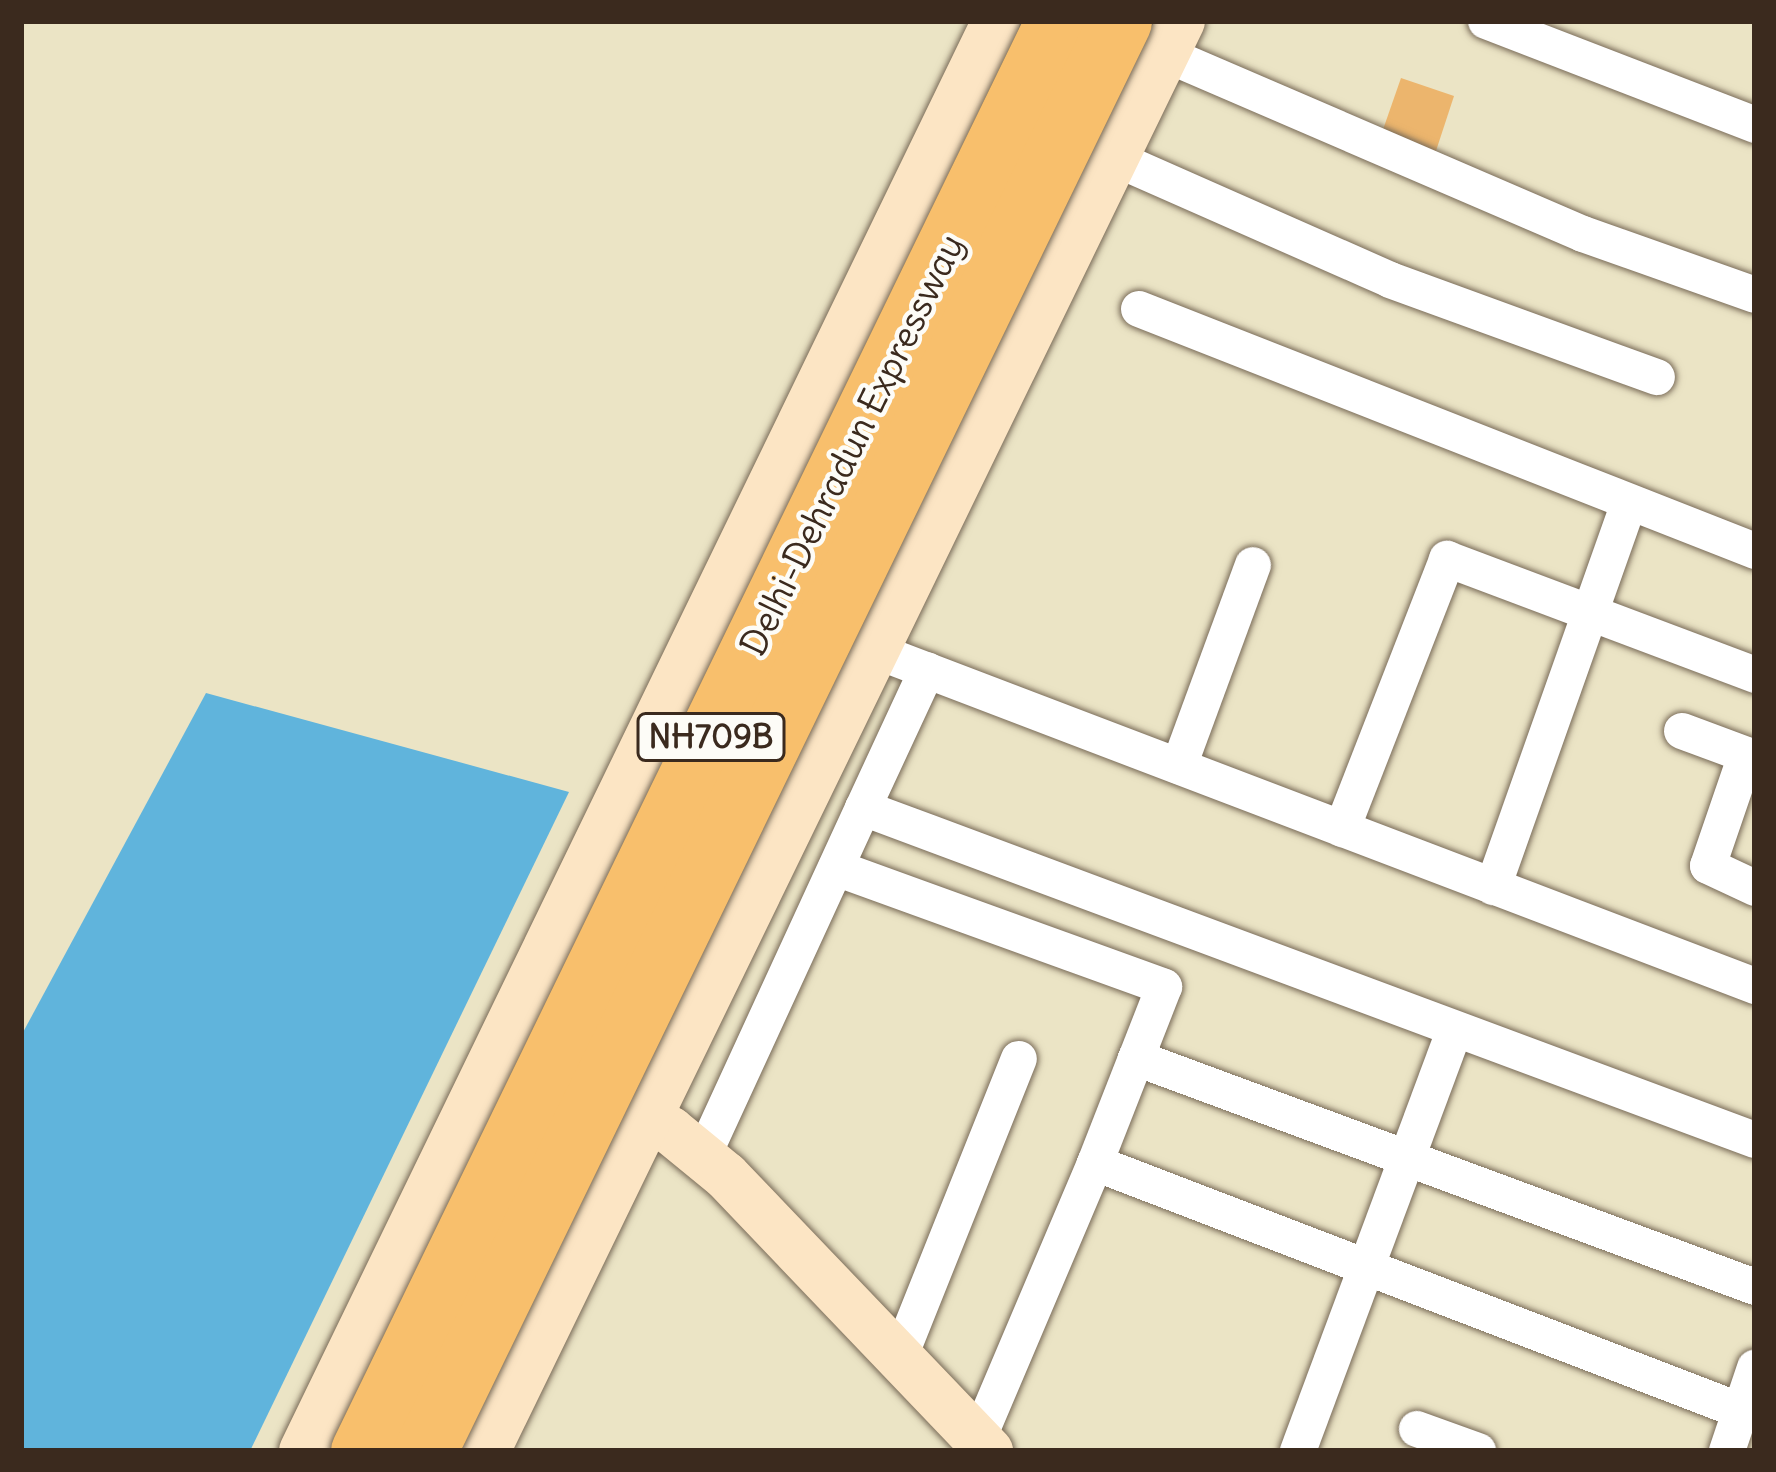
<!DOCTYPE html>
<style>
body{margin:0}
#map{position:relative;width:1776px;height:1472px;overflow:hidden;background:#ebe4c5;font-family:Delius,sans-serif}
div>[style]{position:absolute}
.water>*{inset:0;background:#60b4dc}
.building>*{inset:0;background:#ecb56d}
.roads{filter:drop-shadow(0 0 3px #796b58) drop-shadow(0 0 3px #796b58)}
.street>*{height:36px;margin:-18px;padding:0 18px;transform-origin:18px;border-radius:18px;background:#fff}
.secondary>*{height:48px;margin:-24px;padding:0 24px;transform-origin:24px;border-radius:24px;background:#fce5c4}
.bridges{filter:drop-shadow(0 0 3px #796b58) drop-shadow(0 0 3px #796b58)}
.highway-bridge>*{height:63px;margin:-31.5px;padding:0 31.5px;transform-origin:31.5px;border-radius:31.5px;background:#f8bf6c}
span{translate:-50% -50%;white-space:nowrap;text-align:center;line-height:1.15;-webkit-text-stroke:9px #fdfcf7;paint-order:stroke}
.shield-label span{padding:3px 9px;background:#fdfcf7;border:3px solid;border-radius:9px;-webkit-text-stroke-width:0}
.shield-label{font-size:33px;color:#3b2a1e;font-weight:700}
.street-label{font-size:36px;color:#3b2a1e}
.frame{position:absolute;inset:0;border:24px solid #3b2a1e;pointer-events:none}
</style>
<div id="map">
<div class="water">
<div style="clip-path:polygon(206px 693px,569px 792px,250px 1451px,21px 1451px,21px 1036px)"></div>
</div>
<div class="building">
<div style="clip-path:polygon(1401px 78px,1454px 96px,1433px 160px,1379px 141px)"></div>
</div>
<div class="roads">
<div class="street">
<div style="left:1486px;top:21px;width:288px;rotate:21.1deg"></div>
<div style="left:1165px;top:54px;width:455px;rotate:23.3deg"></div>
<div style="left:1583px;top:234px;width:182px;rotate:19.5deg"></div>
<div style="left:1114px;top:158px;width:302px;rotate:23.8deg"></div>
<div style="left:1390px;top:280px;width:284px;rotate:20deg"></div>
<div style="left:1139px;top:309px;width:662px;rotate:21.45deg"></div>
<div style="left:876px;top:651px;width:941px;rotate:20.86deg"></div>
<div style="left:1682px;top:731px;width:78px;rotate:20.3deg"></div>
<div style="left:1746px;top:755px;width:117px;rotate:108.9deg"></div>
<div style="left:1708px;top:866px;width:52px;rotate:25.1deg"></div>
<div style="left:1179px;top:766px;width:214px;rotate:-69.8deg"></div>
<div style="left:863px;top:808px;width:152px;rotate:-65.1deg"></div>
<div style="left:1342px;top:829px;width:290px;rotate:-68.7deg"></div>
<div style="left:1447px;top:559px;width:329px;rotate:20.6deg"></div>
<div style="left:836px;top:868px;width:349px;rotate:19.9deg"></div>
<div style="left:1164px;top:987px;width:189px;rotate:111.4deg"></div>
<div style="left:1493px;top:887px;width:406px;rotate:-70.5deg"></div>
<div style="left:1136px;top:1058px;width:660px;rotate:20.3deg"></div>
<div style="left:703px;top:1156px;width:383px;rotate:-65.3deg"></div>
<div style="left:863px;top:808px;width:952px;rotate:20.42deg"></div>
<div style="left:900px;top:1356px;width:320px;rotate:-68.2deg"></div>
<div style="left:1417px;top:1429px;width:65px;rotate:19.8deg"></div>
<div style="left:978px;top:1439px;width:300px;rotate:-67deg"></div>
<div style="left:1095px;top:1163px;width:692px;rotate:21deg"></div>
<div style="left:1298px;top:1451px;width:450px;rotate:-69.6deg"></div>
<div style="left:1727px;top:1451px;width:88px;rotate:-71.4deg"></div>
</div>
<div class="secondary">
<div style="left:625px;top:1104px;width:53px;rotate:30.4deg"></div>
<div style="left:671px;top:1131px;width:71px;rotate:39.3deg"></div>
<div style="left:726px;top:1176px;width:381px;rotate:46.3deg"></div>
<div style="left:303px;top:1451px;width:1589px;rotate:-64.14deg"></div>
<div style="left:486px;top:1451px;width:1590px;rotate:-64.08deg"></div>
</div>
</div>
<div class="bridges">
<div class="highway-bridge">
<div style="left:362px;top:1451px;width:1590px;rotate:-64.08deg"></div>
<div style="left:425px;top:1451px;width:1590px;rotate:-64.08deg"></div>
</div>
</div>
<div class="shield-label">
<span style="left:711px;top:737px">NH709B</span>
</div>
<div class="street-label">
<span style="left:852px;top:445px;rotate:-64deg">Delhi-Dehradun Expressway</span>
</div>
<div class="frame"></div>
</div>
